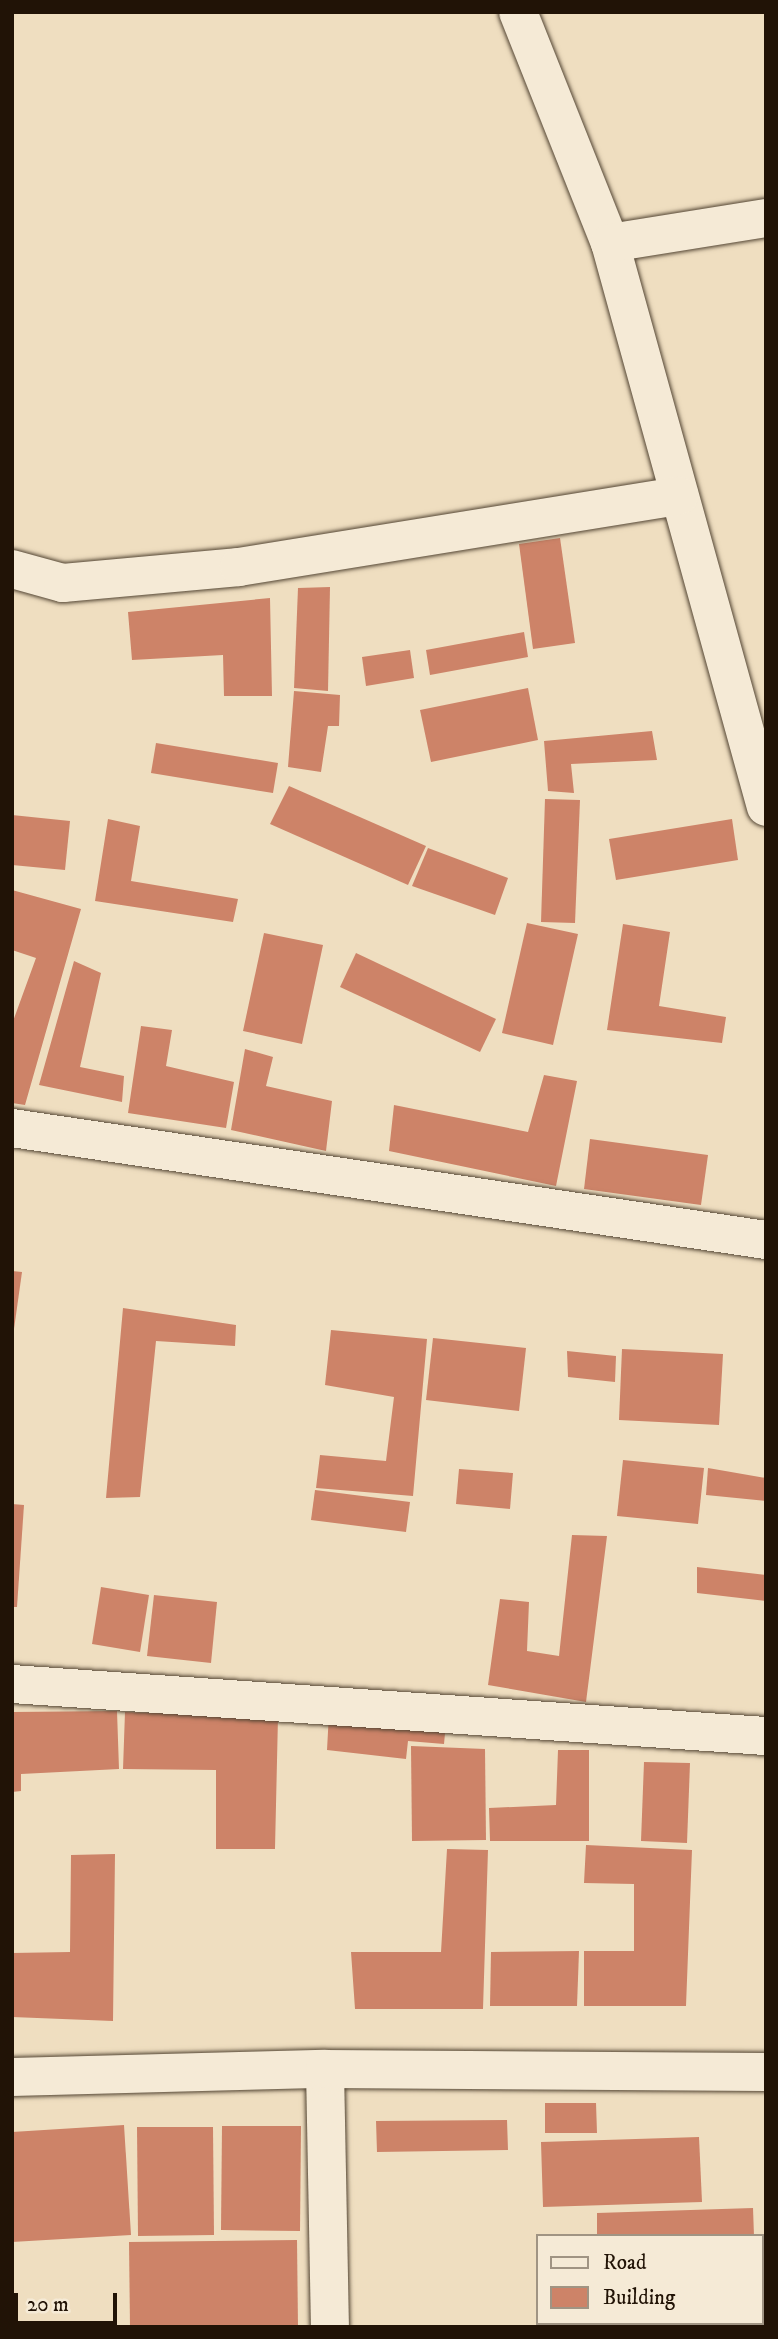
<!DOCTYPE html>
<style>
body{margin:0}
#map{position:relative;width:778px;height:2339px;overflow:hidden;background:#efdec0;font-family:"IM FELL DW Pica",serif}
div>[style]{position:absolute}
.building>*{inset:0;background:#cd8368}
.roads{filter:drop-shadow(0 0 2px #544634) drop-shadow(0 0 2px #544634)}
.minor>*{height:38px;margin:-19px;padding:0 19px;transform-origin:19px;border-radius:19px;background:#f5ead6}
span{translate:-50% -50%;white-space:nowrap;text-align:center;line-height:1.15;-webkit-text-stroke:5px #f5ead6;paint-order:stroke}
.frame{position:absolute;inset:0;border:14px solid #211306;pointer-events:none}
.legend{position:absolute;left:536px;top:2234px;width:228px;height:91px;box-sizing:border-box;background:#f5ead6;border:2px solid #a09483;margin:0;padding:9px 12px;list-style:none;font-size:21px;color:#211306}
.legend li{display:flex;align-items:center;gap:14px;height:35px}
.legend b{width:35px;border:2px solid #a09483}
.scale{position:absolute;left:14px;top:2293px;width:103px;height:32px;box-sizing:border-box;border:4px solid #211306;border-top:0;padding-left:9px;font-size:21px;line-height:24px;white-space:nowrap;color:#211306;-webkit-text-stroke:5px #f5ead6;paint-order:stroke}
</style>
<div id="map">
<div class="building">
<div style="clip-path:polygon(560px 538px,575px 643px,533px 649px,519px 544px)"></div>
<div style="clip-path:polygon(330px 587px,328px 691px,294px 688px,298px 588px)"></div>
<div style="clip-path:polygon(270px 598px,272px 696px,224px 696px,223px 655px,132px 660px,128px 612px)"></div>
<div style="clip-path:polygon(524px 632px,528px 657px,430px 675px,426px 650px)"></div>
<div style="clip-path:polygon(410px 650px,414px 678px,366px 686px,362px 657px)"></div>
<div style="clip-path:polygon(528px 688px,538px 740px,431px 762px,420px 710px)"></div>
<div style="clip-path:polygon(294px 691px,340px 695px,339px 726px,328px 726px,321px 772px,288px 767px)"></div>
<div style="clip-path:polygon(652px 731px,657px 760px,571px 764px,574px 793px,548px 791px,544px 741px)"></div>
<div style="clip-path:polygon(156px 743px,278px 763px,273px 793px,151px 773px)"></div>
<div style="clip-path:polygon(289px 786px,426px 846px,408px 885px,270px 824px)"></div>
<div style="clip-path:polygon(545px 799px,580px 800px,575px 923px,541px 922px)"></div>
<div style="clip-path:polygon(12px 815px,70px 821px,65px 870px,12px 865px)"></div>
<div style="clip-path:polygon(108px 819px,140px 826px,131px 881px,238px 899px,233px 922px,95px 901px)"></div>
<div style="clip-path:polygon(732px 819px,738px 860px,616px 880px,609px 839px)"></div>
<div style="clip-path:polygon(428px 848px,508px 878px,495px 915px,412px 886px)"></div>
<div style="clip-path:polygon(12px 890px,81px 909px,25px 1105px,12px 1103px,12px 1024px,36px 958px,12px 950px)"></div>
<div style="clip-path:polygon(527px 923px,578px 934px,553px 1045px,502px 1033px)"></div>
<div style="clip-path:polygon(623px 924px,670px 932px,659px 1006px,726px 1017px,722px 1043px,607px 1030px)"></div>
<div style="clip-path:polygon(264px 933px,323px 945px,302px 1044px,243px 1031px)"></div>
<div style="clip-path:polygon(356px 953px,496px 1019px,480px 1052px,340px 987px)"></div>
<div style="clip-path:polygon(74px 961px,101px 973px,80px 1067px,124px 1076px,122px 1102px,39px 1085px)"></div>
<div style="clip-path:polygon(141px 1026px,172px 1030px,166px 1066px,234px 1082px,226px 1128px,128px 1113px)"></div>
<div style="clip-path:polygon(245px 1049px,273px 1057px,266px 1086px,332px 1101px,326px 1151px,231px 1130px)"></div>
<div style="clip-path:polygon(544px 1075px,577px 1081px,556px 1186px,389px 1151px,394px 1105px,528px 1132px)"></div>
<div style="clip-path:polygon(590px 1139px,708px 1155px,701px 1205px,584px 1189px)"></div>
<div style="clip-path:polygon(12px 1271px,22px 1272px,14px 1329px,12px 1329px)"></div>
<div style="clip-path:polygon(123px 1308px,236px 1325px,235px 1346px,156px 1341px,140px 1497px,106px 1498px)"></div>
<div style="clip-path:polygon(331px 1330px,427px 1339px,413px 1496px,316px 1488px,320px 1455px,386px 1461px,394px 1397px,325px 1385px)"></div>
<div style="clip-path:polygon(433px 1338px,526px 1348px,519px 1411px,426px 1400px)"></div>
<div style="clip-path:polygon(622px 1349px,723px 1354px,719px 1425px,619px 1420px)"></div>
<div style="clip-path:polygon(567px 1351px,616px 1356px,615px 1382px,568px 1377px)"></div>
<div style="clip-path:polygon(623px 1460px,704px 1468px,698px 1524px,617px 1516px)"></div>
<div style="clip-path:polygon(708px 1468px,766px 1478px,766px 1501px,706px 1495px)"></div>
<div style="clip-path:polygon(459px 1469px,513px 1473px,510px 1509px,456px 1504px)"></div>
<div style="clip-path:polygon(315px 1490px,410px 1502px,406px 1532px,311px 1520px)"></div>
<div style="clip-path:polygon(12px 1504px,24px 1505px,17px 1607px,12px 1607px)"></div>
<div style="clip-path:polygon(572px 1535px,607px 1536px,586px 1702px,488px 1685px,500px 1599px,529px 1602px,527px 1651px,559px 1656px)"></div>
<div style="clip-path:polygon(697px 1567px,766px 1575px,766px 1601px,697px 1593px)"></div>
<div style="clip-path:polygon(101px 1587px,149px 1595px,140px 1652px,92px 1644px)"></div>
<div style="clip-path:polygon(154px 1595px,217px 1602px,211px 1663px,147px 1656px)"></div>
<div style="clip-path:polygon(117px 1711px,119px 1769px,21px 1774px,21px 1791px,12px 1792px,12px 1712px)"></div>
<div style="clip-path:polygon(125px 1712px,278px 1717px,275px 1849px,216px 1849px,216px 1770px,123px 1769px)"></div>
<div style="clip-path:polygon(329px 1713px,446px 1723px,444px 1744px,408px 1741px,406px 1759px,327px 1750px)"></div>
<div style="clip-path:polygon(411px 1746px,485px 1749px,486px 1840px,412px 1841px)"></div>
<div style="clip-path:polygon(558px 1750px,589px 1750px,589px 1841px,490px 1841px,489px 1808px,556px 1805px)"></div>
<div style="clip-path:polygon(644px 1762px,690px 1763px,687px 1843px,641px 1841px)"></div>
<div style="clip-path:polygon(586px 1845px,692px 1850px,686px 2006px,584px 2006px,584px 1951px,634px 1951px,634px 1884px,584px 1883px)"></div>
<div style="clip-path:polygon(447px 1849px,488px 1850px,483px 2009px,355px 2009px,351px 1952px,441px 1952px)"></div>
<div style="clip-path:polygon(115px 1854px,113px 2021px,12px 2017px,12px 1953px,70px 1952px,71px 1855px)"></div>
<div style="clip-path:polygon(579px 1951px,577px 2006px,490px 2006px,491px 1952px)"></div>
<div style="clip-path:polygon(545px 2103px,596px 2103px,597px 2133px,545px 2133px)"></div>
<div style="clip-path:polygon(507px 2120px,508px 2150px,377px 2152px,376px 2121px)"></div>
<div style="clip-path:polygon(124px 2125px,131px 2235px,12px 2242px,12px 2132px)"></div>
<div style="clip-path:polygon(222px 2126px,301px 2126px,300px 2231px,221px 2230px)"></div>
<div style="clip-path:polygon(137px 2127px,213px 2127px,214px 2235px,138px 2236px)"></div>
<div style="clip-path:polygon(699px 2137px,702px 2202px,543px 2207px,541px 2142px)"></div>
<div style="clip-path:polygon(753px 2208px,754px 2236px,597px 2236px,597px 2213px)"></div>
<div style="clip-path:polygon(297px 2240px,298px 2327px,130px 2327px,129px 2242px)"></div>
<div style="clip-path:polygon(542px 2323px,756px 2323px,756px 2327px,542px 2327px)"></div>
</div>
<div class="roads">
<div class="minor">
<div style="left:518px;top:12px;width:249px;rotate:68.3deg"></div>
<div style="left:610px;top:243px;width:585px;rotate:74.54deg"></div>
<div style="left:610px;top:243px;width:158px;rotate:-9.1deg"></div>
<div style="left:12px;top:569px;width:53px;rotate:15.4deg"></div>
<div style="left:63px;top:583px;width:177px;rotate:-5.2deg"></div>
<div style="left:239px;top:567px;width:446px;rotate:-9.2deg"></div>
<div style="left:12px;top:1128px;width:762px;rotate:8.45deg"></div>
<div style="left:12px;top:1684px;width:756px;rotate:3.95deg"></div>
<div style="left:325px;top:2069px;width:258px;rotate:88.9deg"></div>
<div style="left:12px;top:2077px;width:313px;rotate:-1.5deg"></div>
<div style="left:325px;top:2069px;width:441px;rotate:0.4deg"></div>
</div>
</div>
<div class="frame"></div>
<ul class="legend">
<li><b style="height:9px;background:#f5ead6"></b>Road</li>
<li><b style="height:19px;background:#cd8368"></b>Building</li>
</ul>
<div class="scale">20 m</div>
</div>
